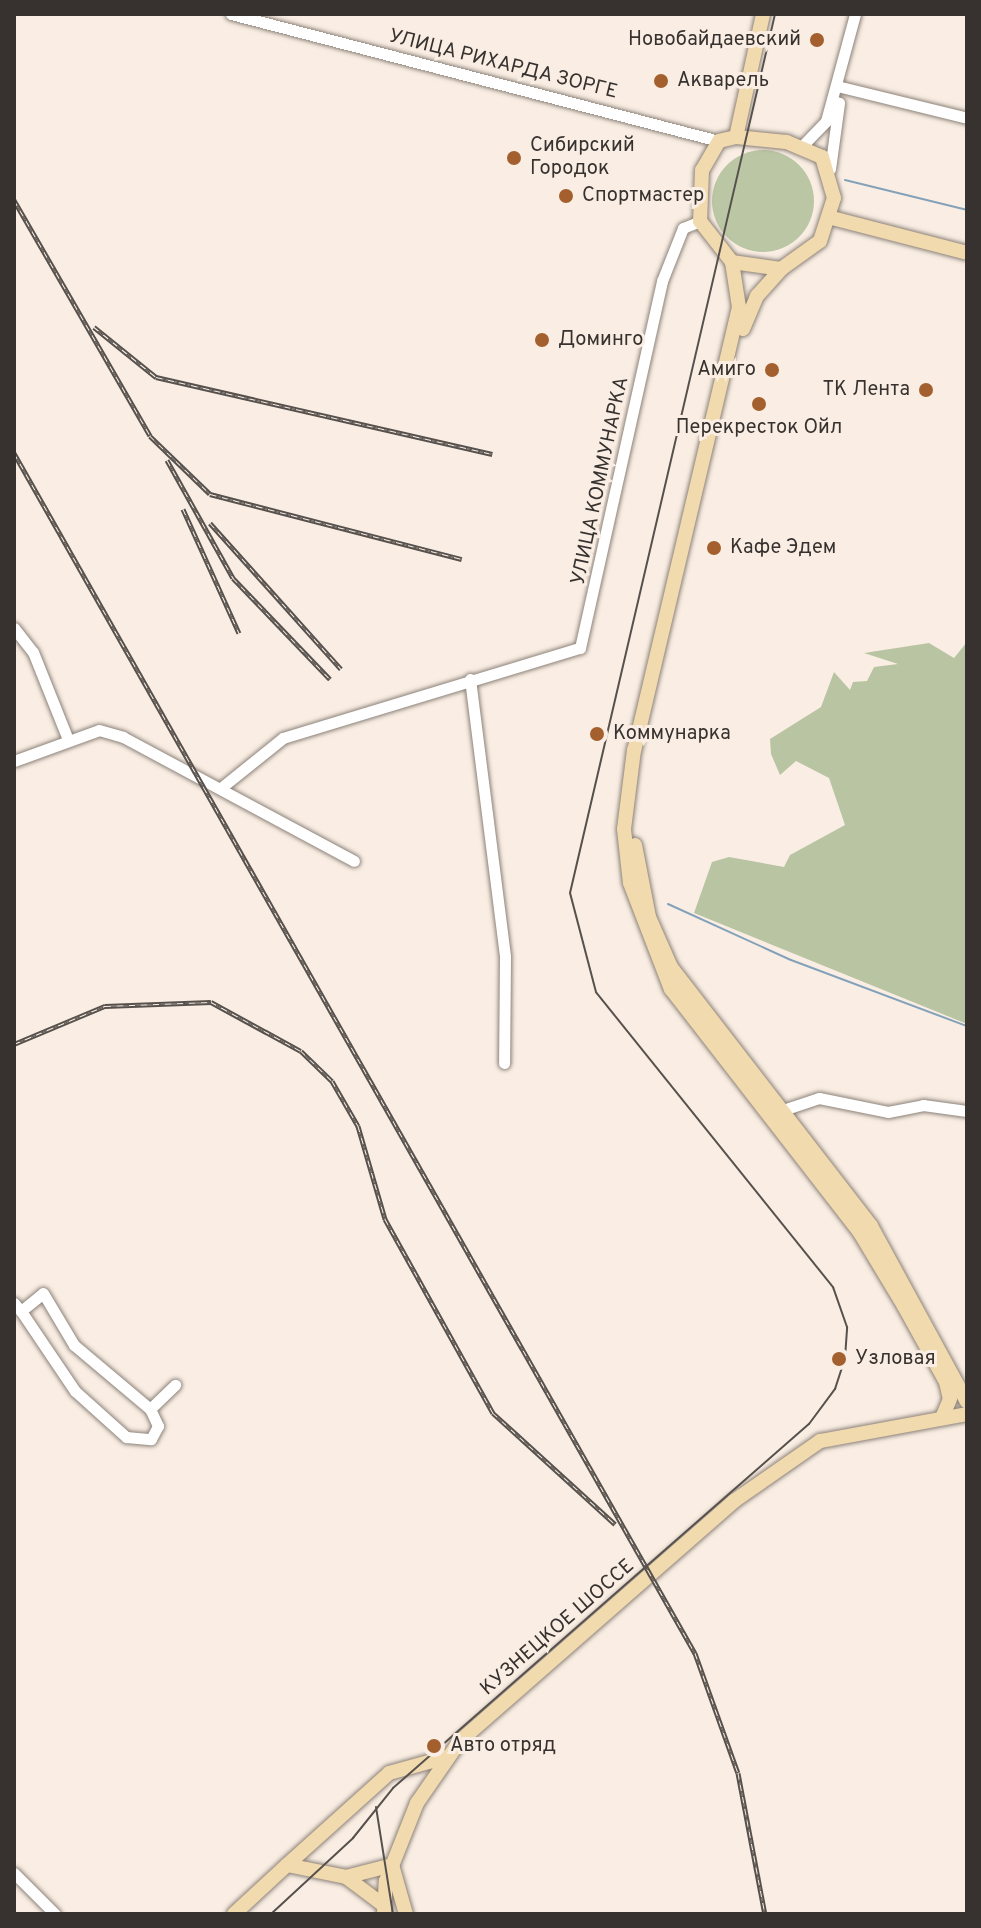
<!DOCTYPE html>
<meta charset="utf-8">
<style>
body{margin:0}
#map{position:relative;width:981px;height:1928px;overflow:hidden;background:#faeee4;font-family:Overpass,sans-serif}
div>[style]{position:absolute}
.green>*{inset:0;background:#bbc6a4}
.round{border-radius:50%}
.forest>*{inset:0;background:#b9c4a2}
.stream>*{height:2px;margin:-1px;padding:0 1px;transform-origin:1px;border-radius:1px;background:#84a1ba}
.roads{filter:drop-shadow(0 0 2px #8c8279) drop-shadow(0 0 2px #8c8279)}
.minor>*{height:11px;margin:-5.5px;padding:0 5.5px;transform-origin:5.5px;border-radius:5.5px;background:#fff}
.major>*{height:14px;margin:-7px;padding:0 7px;transform-origin:7px;border-radius:7px;background:#f2daaf}
.tram>*{height:2px;margin:-1px;padding:0 1px;transform-origin:1px;border-radius:1px;background:#57514d}
.rail>*{height:5px;margin-top:-2.5px;transform-origin:0;background:repeating-linear-gradient(90deg,#faeee4 0 6px,#57514d 0 12px);box-sizing:border-box;border-block:2px solid #57514d}
.dots>*{width:22px;height:22px;translate:-50% -50%;box-sizing:border-box;border:4px solid #faeee4;border-radius:50%}
span{translate:-50% -50%;white-space:nowrap;text-align:center;line-height:1.15;-webkit-text-stroke:6px #faeee4;paint-order:stroke}
.poi-label{font-size:20px;color:#37322f}
.right{translate:-100% -50%;text-align:right}
.left{translate:0 -50%;text-align:left}
.street-label{font-size:20px;color:#37322f}
.frame{position:absolute;inset:0;border:16px solid #37322f;pointer-events:none}
</style>
<div id="map">
<div class="green">
<div class="round" style="left:712px;top:150px;width:102px;height:102px"></div>
</div>
<div class="forest">
<div style="clip-path:polygon(967px 642px,967px 1024px,694px 913px,712px 862px,729px 857px,784px 867px,790px 855px,845px 825px,829px 778px,796px 761px,780px 775px,771px 754px,770px 739px,821px 707px,834px 672px,850px 690px,853px 682px,867px 681px,874px 667px,898px 664px,864px 653px,929px 643px,954px 658px)"></div>
</div>
<div class="stream">
<div style="left:845px;top:180px;width:126px;rotate:13.8deg"></div>
<div style="left:668px;top:904px;width:135px;rotate:24.5deg"></div>
<div style="left:791px;top:960px;width:188px;rotate:20.6deg"></div>
</div>
<div class="roads">
<div class="minor">
<div style="left:231px;top:14px;width:504px;rotate:14.59deg"></div>
<div style="left:837px;top:86px;width:134px;rotate:13.8deg"></div>
<div style="left:802px;top:146px;width:35px;rotate:-46deg"></div>
<div style="left:826px;top:121px;width:111px;rotate:-74.8deg"></div>
<div style="left:830px;top:169px;width:67px;rotate:-82.2deg"></div>
<div style="left:14px;top:628px;width:31px;rotate:52deg"></div>
<div style="left:33px;top:652px;width:92px;rotate:68.2deg"></div>
<div style="left:470px;top:679px;width:280px;rotate:82.8deg"></div>
<div style="left:505px;top:957px;width:106px;rotate:90.5deg"></div>
<div style="left:14px;top:761px;width:90px;rotate:-20deg"></div>
<div style="left:99px;top:730px;width:25px;rotate:16deg"></div>
<div style="left:123px;top:737px;width:262px;rotate:28.2deg"></div>
<div style="left:222px;top:787px;width:78px;rotate:-38.8deg"></div>
<div style="left:283px;top:738px;width:310px;rotate:-16.9deg"></div>
<div style="left:580px;top:648px;width:376px;rotate:-77.4deg"></div>
<div style="left:662px;top:281px;width:57px;rotate:-68.4deg"></div>
<div style="left:683px;top:228px;width:18px;rotate:-22deg"></div>
<div style="left:780px;top:1111px;width:41px;rotate:-18.4deg"></div>
<div style="left:819px;top:1098px;width:70px;rotate:11.5deg"></div>
<div style="left:888px;top:1112px;width:36px;rotate:-11deg"></div>
<div style="left:923px;top:1105px;width:44px;rotate:7.8deg"></div>
<div style="left:14px;top:1303px;width:11px;rotate:49deg"></div>
<div style="left:21px;top:1311px;width:28px;rotate:-39deg"></div>
<div style="left:43px;top:1293px;width:61px;rotate:59.2deg"></div>
<div style="left:74px;top:1345px;width:99px;rotate:40.1deg"></div>
<div style="left:150px;top:1409px;width:35px;rotate:-44deg"></div>
<div style="left:21px;top:1311px;width:97px;rotate:56deg"></div>
<div style="left:75px;top:1391px;width:69px;rotate:42deg"></div>
<div style="left:126px;top:1437px;width:25px;rotate:5deg"></div>
<div style="left:151px;top:1439px;width:15px;rotate:-62deg"></div>
<div style="left:158px;top:1426px;width:19px;rotate:-115deg"></div>
<div style="left:14px;top:1873px;width:58px;rotate:45deg"></div>
</div>
<div class="major">
<div style="left:736px;top:137px;width:126px;rotate:-77.6deg"></div>
<div style="left:832px;top:218px;width:139px;rotate:14.5deg"></div>
<div style="left:732px;top:262px;width:49px;rotate:8.1deg"></div>
<div style="left:781px;top:269px;width:48px;rotate:-35.7deg"></div>
<div style="left:820px;top:241px;width:45px;rotate:-72deg"></div>
<div style="left:834px;top:198px;width:43px;rotate:-106.3deg"></div>
<div style="left:822px;top:157px;width:39px;rotate:-157deg"></div>
<div style="left:786px;top:142px;width:50px;rotate:-174.3deg"></div>
<div style="left:736px;top:137px;width:17px;rotate:167deg"></div>
<div style="left:719px;top:141px;width:34px;rotate:120deg"></div>
<div style="left:702px;top:170px;width:51px;rotate:92.2deg"></div>
<div style="left:700px;top:221px;width:52px;rotate:52deg"></div>
<div style="left:732px;top:262px;width:46px;rotate:81.2deg"></div>
<div style="left:739px;top:307px;width:455px;rotate:103.3deg"></div>
<div style="left:634px;top:750px;width:80px;rotate:97.2deg"></div>
<div style="left:624px;top:829px;width:54px;rotate:83.7deg"></div>
<div style="left:630px;top:883px;width:114px;rotate:68.9deg"></div>
<div style="left:671px;top:989px;width:309px;rotate:52.2deg"></div>
<div style="left:860px;top:1233px;width:85px;rotate:58.9deg"></div>
<div style="left:904px;top:1306px;width:87px;rotate:61.1deg"></div>
<div style="left:946px;top:1382px;width:17px;rotate:77deg"></div>
<div style="left:950px;top:1399px;width:21px;rotate:113deg"></div>
<div style="left:743px;top:329px;width:36px;rotate:-67deg"></div>
<div style="left:757px;top:296px;width:36px;rotate:-48deg"></div>
<div style="left:635px;top:845px;width:73px;rotate:79deg"></div>
<div style="left:649px;top:917px;width:55px;rotate:66.3deg"></div>
<div style="left:671px;top:967px;width:327px;rotate:52.3deg"></div>
<div style="left:871px;top:1226px;width:200px;rotate:61.4deg"></div>
<div style="left:287px;top:1865px;width:137px;rotate:-42deg"></div>
<div style="left:389px;top:1773px;width:60px;rotate:-15.4deg"></div>
<div style="left:392px;top:1865px;width:51px;rotate:74.1deg"></div>
<div style="left:346px;top:1877px;width:45px;rotate:36.9deg"></div>
<div style="left:234px;top:1914px;width:72px;rotate:-42.8deg"></div>
<div style="left:287px;top:1865px;width:60px;rotate:11.5deg"></div>
<div style="left:346px;top:1877px;width:48px;rotate:-14.6deg"></div>
<div style="left:384px;top:1914px;width:33px;rotate:-87deg"></div>
<div style="left:386px;top:1881px;width:84px;rotate:-68.3deg"></div>
<div style="left:417px;top:1803px;width:75px;rotate:-55.3deg"></div>
<div style="left:460px;top:1741px;width:364px;rotate:-41.2deg"></div>
<div style="left:734px;top:1501px;width:105px;rotate:-34.9deg"></div>
<div style="left:820px;top:1441px;width:149px;rotate:-10.4deg"></div>
</div>
</div>
<div class="tram">
<div style="left:376px;top:1807px;width:108px;rotate:81deg"></div>
<div style="left:271px;top:1914px;width:112px;rotate:-42.8deg"></div>
<div style="left:353px;top:1838px;width:64px;rotate:-51.3deg"></div>
<div style="left:393px;top:1788px;width:553px;rotate:-41.19deg"></div>
<div style="left:809px;top:1424px;width:44px;rotate:-53.4deg"></div>
<div style="left:835px;top:1389px;width:33px;rotate:-72deg"></div>
<div style="left:845px;top:1358px;width:31px;rotate:-86deg"></div>
<div style="left:847px;top:1327px;width:42px;rotate:-109.3deg"></div>
<div style="left:833px;top:1287px;width:378px;rotate:-128.8deg"></div>
<div style="left:596px;top:992px;width:102px;rotate:-104.7deg"></div>
<div style="left:570px;top:893px;width:903px;rotate:-76.87deg"></div>
</div>
<div class="rail">
<div style="left:14px;top:200px;width:272px;rotate:60deg"></div>
<div style="left:150px;top:436px;width:83px;rotate:44deg"></div>
<div style="left:210px;top:494px;width:260px;rotate:14.5deg"></div>
<div style="left:94px;top:327px;width:80px;rotate:38.9deg"></div>
<div style="left:156px;top:377px;width:345px;rotate:12.9deg"></div>
<div style="left:14px;top:453px;width:1380px;rotate:60.43deg"></div>
<div style="left:695px;top:1653px;width:127px;rotate:70.3deg"></div>
<div style="left:738px;top:1773px;width:144px;rotate:79.2deg"></div>
<div style="left:167px;top:460px;width:135px;rotate:60.8deg"></div>
<div style="left:233px;top:578px;width:140px;rotate:46.2deg"></div>
<div style="left:183px;top:509px;width:136px;rotate:65.7deg"></div>
<div style="left:210px;top:523px;width:196px;rotate:48.1deg"></div>
<div style="left:14px;top:1044px;width:99px;rotate:-22.7deg"></div>
<div style="left:105px;top:1006px;width:106px;rotate:-2.2deg"></div>
<div style="left:211px;top:1002px;width:102px;rotate:28.6deg"></div>
<div style="left:301px;top:1051px;width:43px;rotate:44.1deg"></div>
<div style="left:332px;top:1081px;width:52px;rotate:60deg"></div>
<div style="left:358px;top:1126px;width:97px;rotate:73.8deg"></div>
<div style="left:385px;top:1219px;width:222px;rotate:60.9deg"></div>
<div style="left:493px;top:1413px;width:165px;rotate:42.3deg"></div>
</div>
<div class="dots">
<div style="left:817px;top:40px;background:#a3602e"></div>
<div style="left:661px;top:81px;background:#a3602e"></div>
<div style="left:514px;top:158px;background:#a3602e"></div>
<div style="left:566px;top:196px;background:#a3602e"></div>
<div style="left:542px;top:340px;background:#a3602e"></div>
<div style="left:772px;top:370px;background:#a3602e"></div>
<div style="left:926px;top:390px;background:#a3602e"></div>
<div style="left:759px;top:404px;background:#a3602e"></div>
<div style="left:714px;top:548px;background:#a3602e"></div>
<div style="left:597px;top:734px;background:#a3602e"></div>
<div style="left:839px;top:1359px;background:#a3602e"></div>
<div style="left:434px;top:1746px;background:#a3602e"></div>
</div>
<div class="poi-label">
<span class="right" style="left:801px;top:40px">Новобайдаевский</span>
<span class="left" style="left:677px;top:81px">Акварель</span>
<span class="left" style="left:530px;top:158px">Сибирский<br>Городок</span>
<span class="left" style="left:582px;top:196px">Спортмастер</span>
<span class="left" style="left:558px;top:340px">Доминго</span>
<span class="right" style="left:756px;top:370px">Амиго</span>
<span class="right" style="left:910px;top:390px">ТК Лента</span>
<span style="left:759px;top:428px">Перекресток Ойл</span>
<span class="left" style="left:730px;top:548px">Кафе Эдем</span>
<span class="left" style="left:613px;top:734px">Коммунарка</span>
<span class="left" style="left:855px;top:1359px">Узловая</span>
<span class="left" style="left:450px;top:1746px">Авто отряд</span>
</div>
<div class="street-label">
<span style="left:503px;top:65px;rotate:14deg">УЛИЦА РИХАРДА ЗОРГЕ</span>
<span style="left:601px;top:481px;rotate:-78deg">УЛИЦА КОММУНАРКА</span>
<span style="left:558px;top:1628px;rotate:-41deg">КУЗНЕЦКОЕ ШОССЕ</span>
</div>
<div class="frame"></div>
</div>
